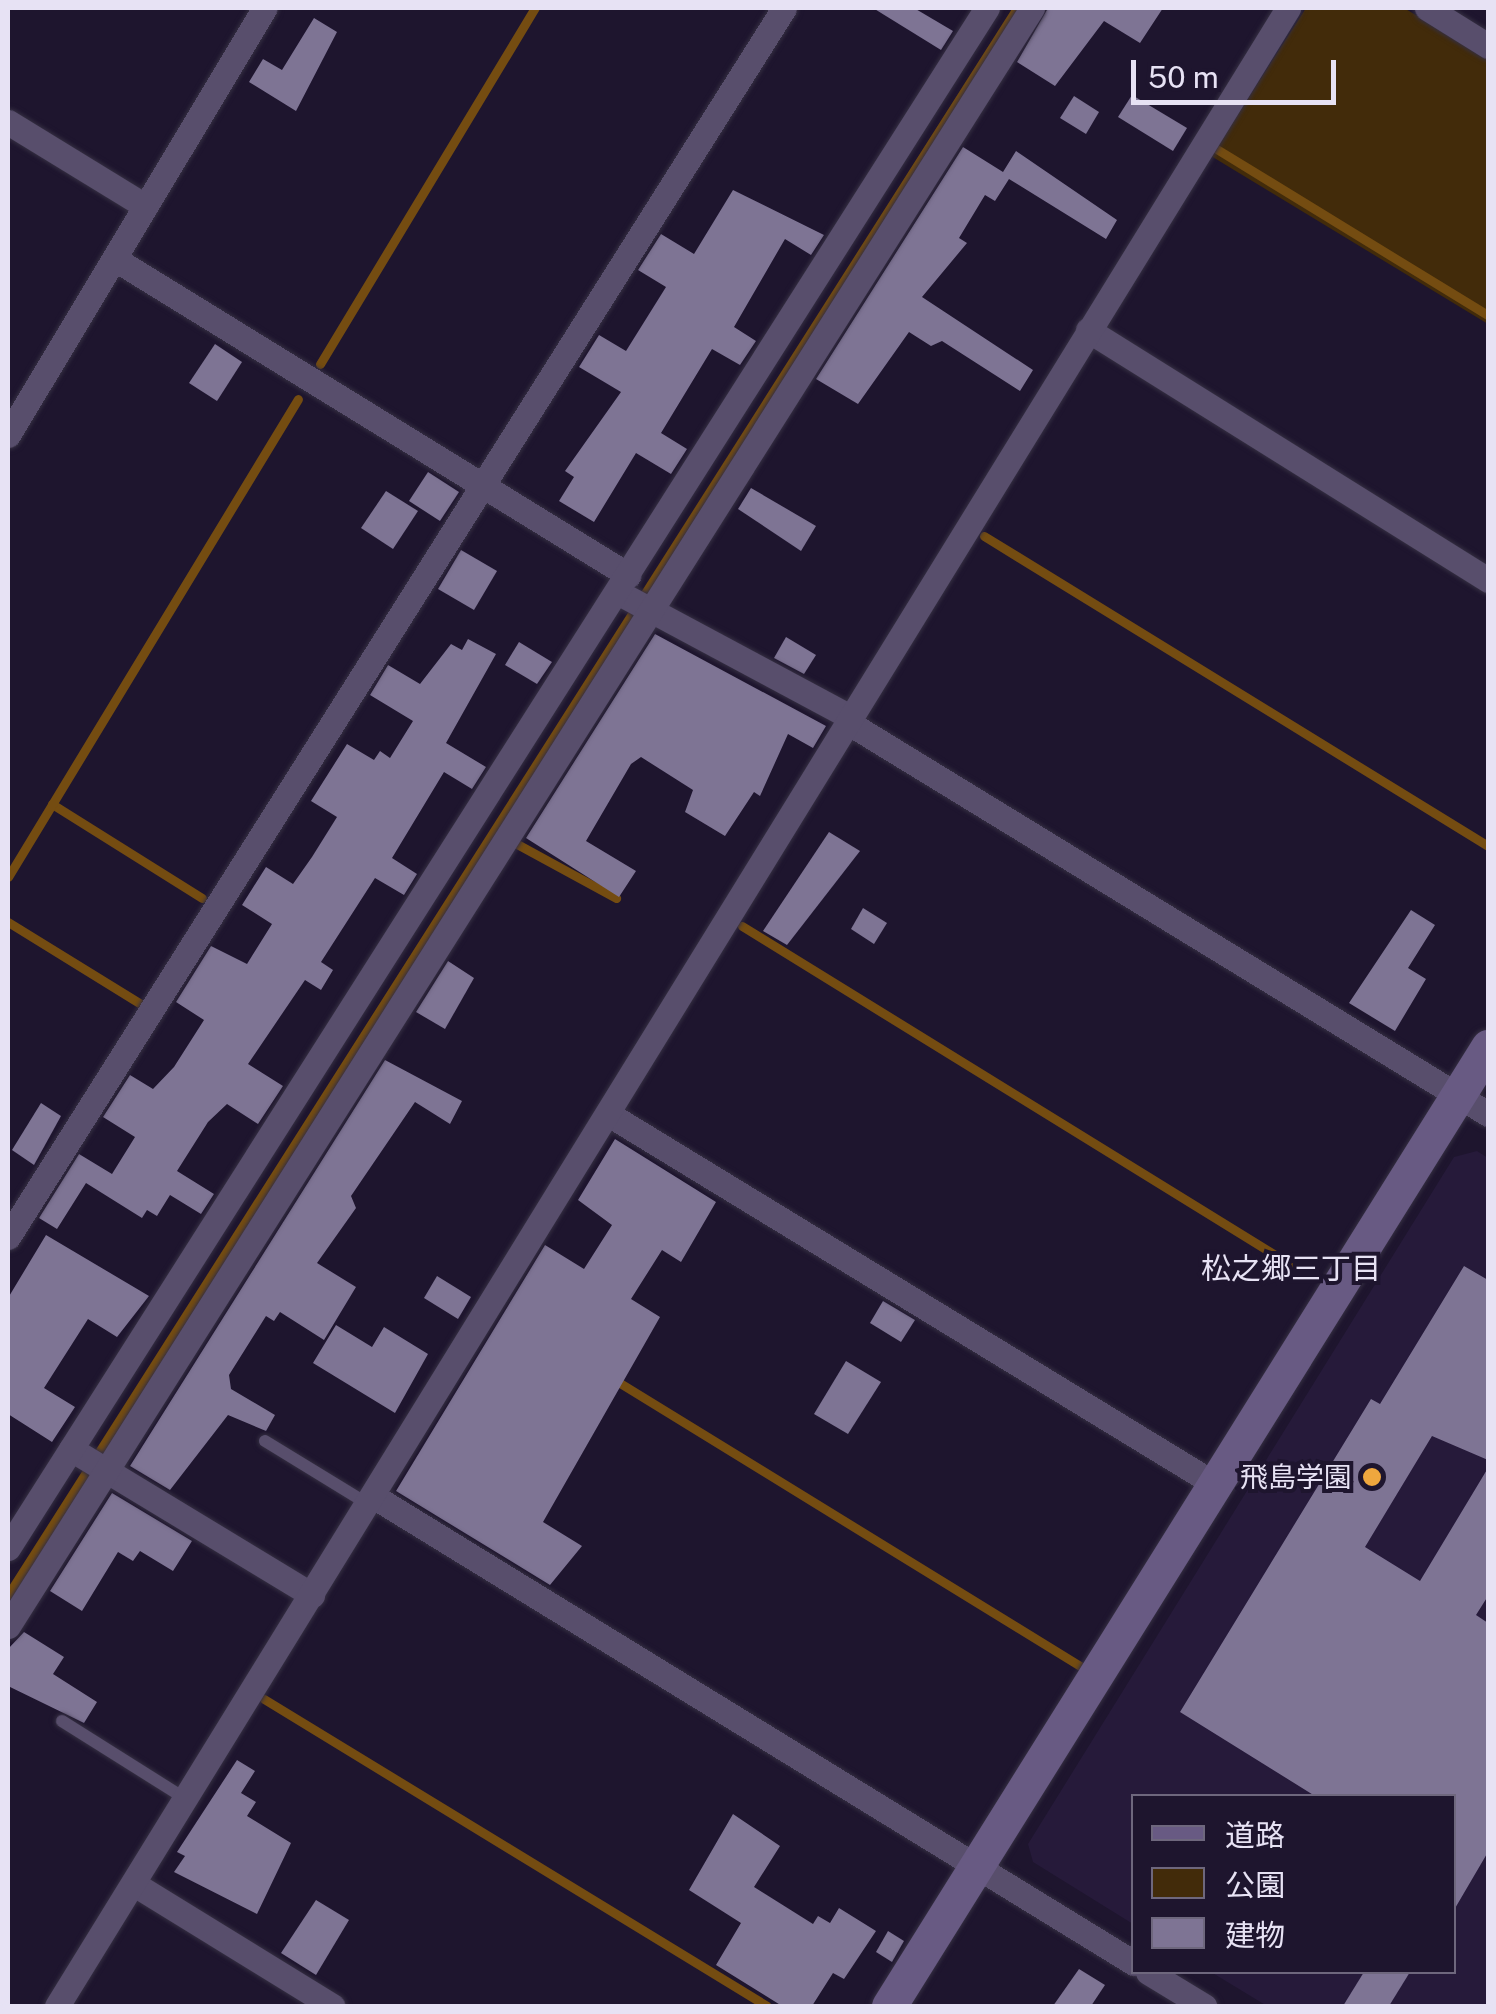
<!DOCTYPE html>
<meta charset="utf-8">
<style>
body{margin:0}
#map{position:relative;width:1496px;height:2014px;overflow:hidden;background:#1e152e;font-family:"Public Sans","Noto Sans JP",sans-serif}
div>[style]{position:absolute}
.built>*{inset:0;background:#261a3a}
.green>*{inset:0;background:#422b0a}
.stream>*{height:9px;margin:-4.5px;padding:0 4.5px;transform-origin:4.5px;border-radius:4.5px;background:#744c11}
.building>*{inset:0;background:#7e7494}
.roads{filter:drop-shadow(0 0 2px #352f42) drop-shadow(0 0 2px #352f42)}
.lane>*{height:12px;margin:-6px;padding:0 6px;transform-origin:6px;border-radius:6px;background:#584e6c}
.street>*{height:25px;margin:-12.5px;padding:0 12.5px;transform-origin:12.5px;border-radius:12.5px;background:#584e6c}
.secondary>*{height:35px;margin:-17.5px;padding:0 17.5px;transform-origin:17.5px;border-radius:17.5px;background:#685a83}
.dots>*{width:28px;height:28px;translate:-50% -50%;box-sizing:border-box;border:5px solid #1e152e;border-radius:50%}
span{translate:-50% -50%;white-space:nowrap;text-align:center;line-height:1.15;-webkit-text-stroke:8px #1e152e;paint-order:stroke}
.poi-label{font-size:28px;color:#e7e2f4}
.right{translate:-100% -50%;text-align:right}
.neighbourhood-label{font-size:30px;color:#e7e2f4}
.frame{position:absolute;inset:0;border:10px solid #e7e2f4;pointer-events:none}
.legend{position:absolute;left:1131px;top:1794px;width:325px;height:180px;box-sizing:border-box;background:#1e152e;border:2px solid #6e677d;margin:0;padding:12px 18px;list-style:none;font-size:30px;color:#e7e2f4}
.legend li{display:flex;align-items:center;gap:20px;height:50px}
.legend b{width:50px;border:2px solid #6e677d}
.scale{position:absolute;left:1131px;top:60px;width:205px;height:45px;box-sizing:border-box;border:5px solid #e7e2f4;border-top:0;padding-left:12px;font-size:30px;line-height:35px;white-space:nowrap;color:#e7e2f4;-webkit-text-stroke:8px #1e152e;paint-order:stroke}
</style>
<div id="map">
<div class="built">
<div style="clip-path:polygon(1477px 1151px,1488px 1158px,1488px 2006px,1267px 2006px,1211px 1972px,1454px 1972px,1454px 1796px,1134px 1796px,1133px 1924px,1033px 1862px,1028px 1844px,1454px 1157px)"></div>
</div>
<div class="green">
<div style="clip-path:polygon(1306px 8px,1404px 8px,1488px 58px,1488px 324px,1211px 156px)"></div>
</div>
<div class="stream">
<div style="left:1215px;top:148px;width:320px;rotate:31.5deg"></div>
<div style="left:320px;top:364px;width:416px;rotate:-58.9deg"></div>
<div style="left:984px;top:536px;width:592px;rotate:31.59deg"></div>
<div style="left:52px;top:804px;width:177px;rotate:32.1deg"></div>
<div style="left:517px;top:844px;width:113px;rotate:28.6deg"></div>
<div style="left:8px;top:877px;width:559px;rotate:-58.76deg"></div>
<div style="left:8px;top:922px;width:154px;rotate:31.7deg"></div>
<div style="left:742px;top:926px;width:663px;rotate:31.68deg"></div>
<div style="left:615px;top:1380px;width:546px;rotate:31.59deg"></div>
<div style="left:8px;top:1595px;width:1881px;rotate:-57.55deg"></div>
<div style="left:264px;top:1699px;width:589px;rotate:31.4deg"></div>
</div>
<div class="building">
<div style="clip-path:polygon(873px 8px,914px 8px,953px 31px,941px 50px)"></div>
<div style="clip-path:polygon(1048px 8px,1163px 8px,1140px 43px,1104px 21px,1055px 86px,1017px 62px)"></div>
<div style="clip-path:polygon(314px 18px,337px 32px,296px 111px,249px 82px,263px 59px,282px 70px)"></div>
<div style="clip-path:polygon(1132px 95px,1187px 128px,1173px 151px,1118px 117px)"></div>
<div style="clip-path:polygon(1074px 96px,1099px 112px,1086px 134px,1060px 118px)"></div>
<div style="clip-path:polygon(963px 147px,1003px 172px,1016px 151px,1117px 220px,1106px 239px,1009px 179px,995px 201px,985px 195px,959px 238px,967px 243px,922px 297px,1033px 370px,1020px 391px,942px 341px,931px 346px,909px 332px,858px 404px,816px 379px)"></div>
<div style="clip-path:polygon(733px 190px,824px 235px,811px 255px,785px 239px,734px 327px,756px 341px,740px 365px,712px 349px,661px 433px,687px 449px,671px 474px,636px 453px,594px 522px,559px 501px,574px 477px,565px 471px,621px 392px,579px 367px,599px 335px,626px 351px,666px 287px,638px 270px,661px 234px,694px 254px)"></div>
<div style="clip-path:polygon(215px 344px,242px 362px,217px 401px,189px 383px)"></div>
<div style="clip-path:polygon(428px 472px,459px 492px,440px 521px,409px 501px)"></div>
<div style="clip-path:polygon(751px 488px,816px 526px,801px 551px,738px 509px)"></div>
<div style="clip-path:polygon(386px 491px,418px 511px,393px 549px,361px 528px)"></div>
<div style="clip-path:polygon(461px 550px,497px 571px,474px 610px,438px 589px)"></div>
<div style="clip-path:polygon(655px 634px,826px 726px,813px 748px,788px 734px,760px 796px,754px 792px,725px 836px,685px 812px,693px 790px,641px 757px,631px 764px,586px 841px,636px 871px,619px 897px,526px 838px)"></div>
<div style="clip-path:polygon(786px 637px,816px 655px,804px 674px,774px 658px)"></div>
<div style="clip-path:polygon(468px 639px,496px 654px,446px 743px,486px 767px,472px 789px,444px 772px,392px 858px,417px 874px,404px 895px,375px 878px,321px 962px,333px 970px,321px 990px,305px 980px,248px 1064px,283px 1086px,258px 1124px,227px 1104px,208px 1122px,177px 1171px,214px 1194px,201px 1214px,170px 1195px,157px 1216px,147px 1210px,142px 1218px,86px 1183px,57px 1229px,39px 1218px,79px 1154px,112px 1174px,135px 1137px,103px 1117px,130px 1075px,153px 1089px,174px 1067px,204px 1020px,176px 1002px,211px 946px,247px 964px,272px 924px,242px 905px,266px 867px,293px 884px,312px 857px,337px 817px,311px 801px,347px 744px,374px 760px,380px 751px,390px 758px,413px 721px,370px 695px,388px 665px,420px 684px,451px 644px,462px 650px)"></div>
<div style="clip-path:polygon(519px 642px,552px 662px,537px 684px,505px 665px)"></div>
<div style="clip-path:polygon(829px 832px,860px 851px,787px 945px,763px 931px)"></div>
<div style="clip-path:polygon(863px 908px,887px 923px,874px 944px,851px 929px)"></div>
<div style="clip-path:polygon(1411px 910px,1435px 925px,1408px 968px,1426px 979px,1395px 1031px,1349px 1003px)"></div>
<div style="clip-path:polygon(448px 961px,474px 978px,445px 1029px,416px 1012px)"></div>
<div style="clip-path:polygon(385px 1060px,462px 1101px,450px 1124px,415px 1102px,351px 1196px,356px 1208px,317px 1263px,356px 1287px,324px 1340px,280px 1312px,274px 1321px,266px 1316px,229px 1375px,231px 1389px,275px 1415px,266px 1431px,228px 1415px,170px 1490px,130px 1466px)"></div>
<div style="clip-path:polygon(41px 1103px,61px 1116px,34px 1165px,12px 1150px)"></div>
<div style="clip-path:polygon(615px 1139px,716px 1202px,681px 1262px,662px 1250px,631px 1299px,660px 1317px,543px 1522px,582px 1546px,550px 1585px,396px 1491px,545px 1245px,584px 1269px,612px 1225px,578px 1200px)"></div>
<div style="clip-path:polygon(46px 1235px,149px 1296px,117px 1337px,88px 1319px,44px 1388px,75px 1407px,52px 1442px,8px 1414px,8px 1298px)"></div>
<div style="clip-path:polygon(1464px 1266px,1488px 1280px,1488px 1460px,1432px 1436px,1365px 1547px,1420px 1581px,1488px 1468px,1488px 1596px,1476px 1615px,1488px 1623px,1488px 1852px,1454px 1910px,1454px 1796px,1315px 1796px,1180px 1712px,1371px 1399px,1380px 1404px)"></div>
<div style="clip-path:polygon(437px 1276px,471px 1297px,458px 1319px,424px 1298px)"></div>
<div style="clip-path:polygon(883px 1301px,915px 1320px,901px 1342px,870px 1323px)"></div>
<div style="clip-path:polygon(336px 1325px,372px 1347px,384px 1327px,428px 1354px,395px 1413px,313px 1363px)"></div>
<div style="clip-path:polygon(846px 1361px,881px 1382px,848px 1434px,814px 1414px)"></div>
<div style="clip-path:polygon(112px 1493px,192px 1541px,173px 1571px,140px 1551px,133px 1561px,118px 1552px,82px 1611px,50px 1591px)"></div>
<div style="clip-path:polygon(24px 1632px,64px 1657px,53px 1674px,97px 1702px,84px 1723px,8px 1686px,8px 1649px)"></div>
<div style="clip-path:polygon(237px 1760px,255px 1771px,241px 1793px,256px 1802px,247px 1816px,291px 1843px,257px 1914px,174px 1872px,185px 1856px,177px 1852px)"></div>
<div style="clip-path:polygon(733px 1814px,780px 1846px,754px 1887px,813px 1924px,818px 1916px,830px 1923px,839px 1908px,876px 1931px,844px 1979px,833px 1973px,812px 2006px,782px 2006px,716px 1965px,741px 1923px,689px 1890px)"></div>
<div style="clip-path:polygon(316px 1900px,349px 1920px,316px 1975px,281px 1953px)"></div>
<div style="clip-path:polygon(888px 1931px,904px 1941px,892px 1962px,876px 1952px)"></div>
<div style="clip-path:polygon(1079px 1969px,1105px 1985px,1091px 2006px,1053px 2006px)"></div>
<div style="clip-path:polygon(1364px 1972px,1410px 1972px,1389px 2006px,1343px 2006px)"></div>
</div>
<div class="roads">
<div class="lane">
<div style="left:265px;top:1441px;width:121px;rotate:31.5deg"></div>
<div style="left:62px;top:1721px;width:146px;rotate:32.2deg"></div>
</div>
<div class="street">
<div style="left:1427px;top:8px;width:72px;rotate:31.9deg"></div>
<div style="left:8px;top:122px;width:161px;rotate:31.5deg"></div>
<div style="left:115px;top:259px;width:603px;rotate:31.63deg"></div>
<div style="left:1088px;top:330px;width:472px;rotate:32deg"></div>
<div style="left:8px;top:435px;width:498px;rotate:-59deg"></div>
<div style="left:617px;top:592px;width:267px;rotate:28.2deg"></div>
<div style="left:849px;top:723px;width:749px;rotate:31.46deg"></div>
<div style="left:610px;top:1115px;width:706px;rotate:31.39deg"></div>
<div style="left:8px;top:1237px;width:1453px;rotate:-57.73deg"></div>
<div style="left:71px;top:1449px;width:282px;rotate:31.2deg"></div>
<div style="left:373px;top:1496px;width:893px;rotate:31.54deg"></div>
<div style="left:8px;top:1548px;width:1825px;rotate:-57.56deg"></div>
<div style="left:8px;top:1626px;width:1915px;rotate:-57.67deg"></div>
<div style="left:134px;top:1884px;width:233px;rotate:31.6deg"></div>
<div style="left:1148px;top:1972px;width:66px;rotate:31.3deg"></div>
<div style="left:57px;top:2006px;width:2347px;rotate:-58.36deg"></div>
</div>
<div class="secondary">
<div style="left:889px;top:2006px;width:1131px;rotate:-58.01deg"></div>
</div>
</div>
<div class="dots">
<div style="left:1372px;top:1477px;background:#efa73e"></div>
</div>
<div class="poi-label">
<span class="right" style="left:1352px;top:1477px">飛島学園</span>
</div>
<div class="neighbourhood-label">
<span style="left:1291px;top:1268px">松之郷三丁目</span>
</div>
<div class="frame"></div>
<ul class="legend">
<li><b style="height:12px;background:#685a83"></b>道路</li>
<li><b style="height:28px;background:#422b0a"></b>公園</li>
<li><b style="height:28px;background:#7e7494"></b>建物</li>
</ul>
<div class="scale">50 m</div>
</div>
